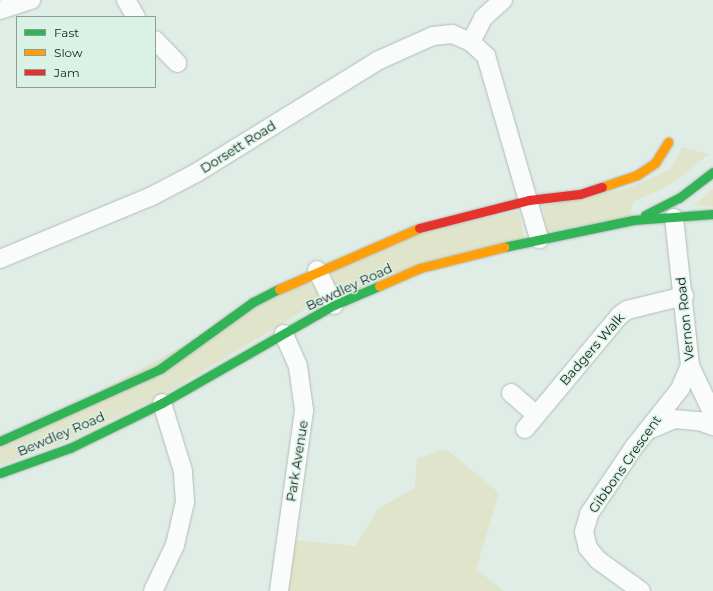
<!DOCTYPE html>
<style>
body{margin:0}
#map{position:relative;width:713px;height:591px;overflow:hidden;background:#e0ece6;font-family:Montserrat,sans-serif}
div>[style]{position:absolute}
.green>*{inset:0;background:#dfe4ca}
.roads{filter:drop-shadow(0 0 1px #b2bcb7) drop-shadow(0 0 1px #b2bcb7)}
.street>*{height:18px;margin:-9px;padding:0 9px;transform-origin:9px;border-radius:9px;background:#fafcfb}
.fast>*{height:9px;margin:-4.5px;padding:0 4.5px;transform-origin:4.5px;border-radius:4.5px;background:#30b455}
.slow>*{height:9px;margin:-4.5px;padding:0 4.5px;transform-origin:4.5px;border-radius:4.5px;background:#ff9f0a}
.jam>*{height:9px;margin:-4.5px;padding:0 4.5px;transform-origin:4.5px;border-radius:4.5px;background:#e5322d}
span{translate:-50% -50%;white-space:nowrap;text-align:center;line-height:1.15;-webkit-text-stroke:3px #daf2e6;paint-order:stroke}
.street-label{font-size:13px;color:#18211d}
.legend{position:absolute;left:16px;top:16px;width:140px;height:72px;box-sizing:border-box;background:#daf2e6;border:1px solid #8c9e96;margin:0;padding:5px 7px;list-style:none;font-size:12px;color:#18211d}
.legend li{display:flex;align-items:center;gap:8px;height:20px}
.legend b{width:20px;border:1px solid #8c9e96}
</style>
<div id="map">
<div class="green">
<div style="clip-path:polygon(682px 147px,709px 154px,673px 183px,634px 202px,629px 216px,547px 232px,542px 206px,629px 188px,670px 170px)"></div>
<div style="clip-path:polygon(713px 189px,713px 207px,693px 205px,703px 198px)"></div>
<div style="clip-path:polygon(519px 211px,524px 238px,347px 292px,334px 285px,331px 269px,416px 233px)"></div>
<div style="clip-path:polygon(303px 281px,317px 286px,318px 301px,280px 325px,159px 397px,67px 441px,0 465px,0 445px)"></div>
<div style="clip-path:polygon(446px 449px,499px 493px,476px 569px,504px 591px,279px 591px,284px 539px,356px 546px,378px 509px,415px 488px,417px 459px)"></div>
</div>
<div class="roads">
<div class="street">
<div style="left:126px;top:0;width:20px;rotate:60deg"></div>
<div style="left:0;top:10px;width:33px;rotate:-18deg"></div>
<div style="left:155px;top:40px;width:32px;rotate:46deg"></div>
<div style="left:471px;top:42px;width:27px;rotate:-63deg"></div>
<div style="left:483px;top:18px;width:27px;rotate:-42deg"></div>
<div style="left:674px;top:218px;width:149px;rotate:83.8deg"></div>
<div style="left:690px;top:366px;width:53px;rotate:64.4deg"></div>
<div style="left:0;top:259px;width:162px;rotate:-22.5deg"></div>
<div style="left:150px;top:197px;width:52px;rotate:-27.6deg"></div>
<div style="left:196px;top:173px;width:213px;rotate:-31.7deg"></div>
<div style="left:377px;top:61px;width:61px;rotate:-24.1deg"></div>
<div style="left:433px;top:36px;width:19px;rotate:-6deg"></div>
<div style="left:452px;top:34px;width:21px;rotate:23deg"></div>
<div style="left:471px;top:42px;width:21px;rotate:43deg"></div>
<div style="left:486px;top:56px;width:191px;rotate:73.8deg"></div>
<div style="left:317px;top:270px;width:39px;rotate:64deg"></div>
<div style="left:511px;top:393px;width:33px;rotate:41deg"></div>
<div style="left:525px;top:429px;width:147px;rotate:-50.2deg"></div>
<div style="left:619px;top:316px;width:10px;rotate:-37deg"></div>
<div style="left:627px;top:310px;width:59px;rotate:-13.8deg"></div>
<div style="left:651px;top:429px;width:25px;rotate:-23deg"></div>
<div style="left:674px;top:419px;width:25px;rotate:5deg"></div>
<div style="left:699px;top:421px;width:15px;rotate:20deg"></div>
<div style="left:153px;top:591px;width:51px;rotate:-64.4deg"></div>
<div style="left:175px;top:545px;width:44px;rotate:-76.9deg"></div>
<div style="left:185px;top:502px;width:31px;rotate:-94deg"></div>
<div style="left:183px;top:471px;width:71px;rotate:-107.2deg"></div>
<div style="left:279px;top:591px;width:183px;rotate:-82.1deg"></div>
<div style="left:304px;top:410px;width:44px;rotate:-97.8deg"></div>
<div style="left:298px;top:366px;width:35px;rotate:-114deg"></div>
<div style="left:641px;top:591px;width:53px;rotate:-144.2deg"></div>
<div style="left:598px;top:560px;width:16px;rotate:-130deg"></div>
<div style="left:588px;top:548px;width:16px;rotate:-104deg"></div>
<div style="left:584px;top:532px;width:19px;rotate:-74deg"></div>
<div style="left:589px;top:514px;width:81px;rotate:-56.1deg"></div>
<div style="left:634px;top:447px;width:74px;rotate:-51.6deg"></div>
<div style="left:680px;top:389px;width:25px;rotate:-67deg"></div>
</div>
<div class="fast">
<div style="left:645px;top:215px;width:38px;rotate:-27deg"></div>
<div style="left:679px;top:198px;width:43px;rotate:-37.4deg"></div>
<div style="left:504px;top:247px;width:132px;rotate:-11.8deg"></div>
<div style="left:633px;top:220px;width:80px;rotate:-4.3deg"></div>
<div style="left:0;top:441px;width:175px;rotate:-24.2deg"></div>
<div style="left:160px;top:369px;width:115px;rotate:-35.8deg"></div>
<div style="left:253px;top:302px;width:29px;rotate:-27deg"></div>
<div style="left:0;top:473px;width:74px;rotate:-19.7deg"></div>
<div style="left:70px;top:448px;width:102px;rotate:-26.1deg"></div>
<div style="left:162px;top:403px;width:198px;rotate:-29.7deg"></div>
<div style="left:334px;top:305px;width:49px;rotate:-22.9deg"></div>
</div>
<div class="slow">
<div style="left:602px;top:187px;width:37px;rotate:-19deg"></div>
<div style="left:637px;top:175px;width:22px;rotate:-34deg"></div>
<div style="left:655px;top:163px;width:25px;rotate:-58deg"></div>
<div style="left:379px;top:286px;width:45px;rotate:-23.7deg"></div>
<div style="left:420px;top:268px;width:87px;rotate:-14deg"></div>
<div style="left:279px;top:289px;width:153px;rotate:-23.5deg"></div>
</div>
<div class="jam">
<div style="left:419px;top:228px;width:114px;rotate:-14.3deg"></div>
<div style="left:529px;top:200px;width:51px;rotate:-6.7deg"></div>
<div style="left:580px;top:194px;width:23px;rotate:-18deg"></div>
</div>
</div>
<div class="street-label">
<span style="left:238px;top:147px;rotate:-32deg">Dorsett Road</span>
<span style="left:349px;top:287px;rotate:-25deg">Bewdley Road</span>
<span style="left:685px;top:319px;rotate:-96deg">Vernon Road</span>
<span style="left:592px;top:349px;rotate:-49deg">Badgers Walk</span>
<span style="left:61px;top:434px;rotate:-23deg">Bewdley Road</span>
<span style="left:297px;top:461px;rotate:-81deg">Park Avenue</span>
<span style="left:625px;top:464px;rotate:-55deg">Gibbons Crescent</span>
</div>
<ul class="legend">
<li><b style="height:5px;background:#30b455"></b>Fast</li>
<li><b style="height:5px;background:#ff9f0a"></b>Slow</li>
<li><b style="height:5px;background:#e5322d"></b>Jam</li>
</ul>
</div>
